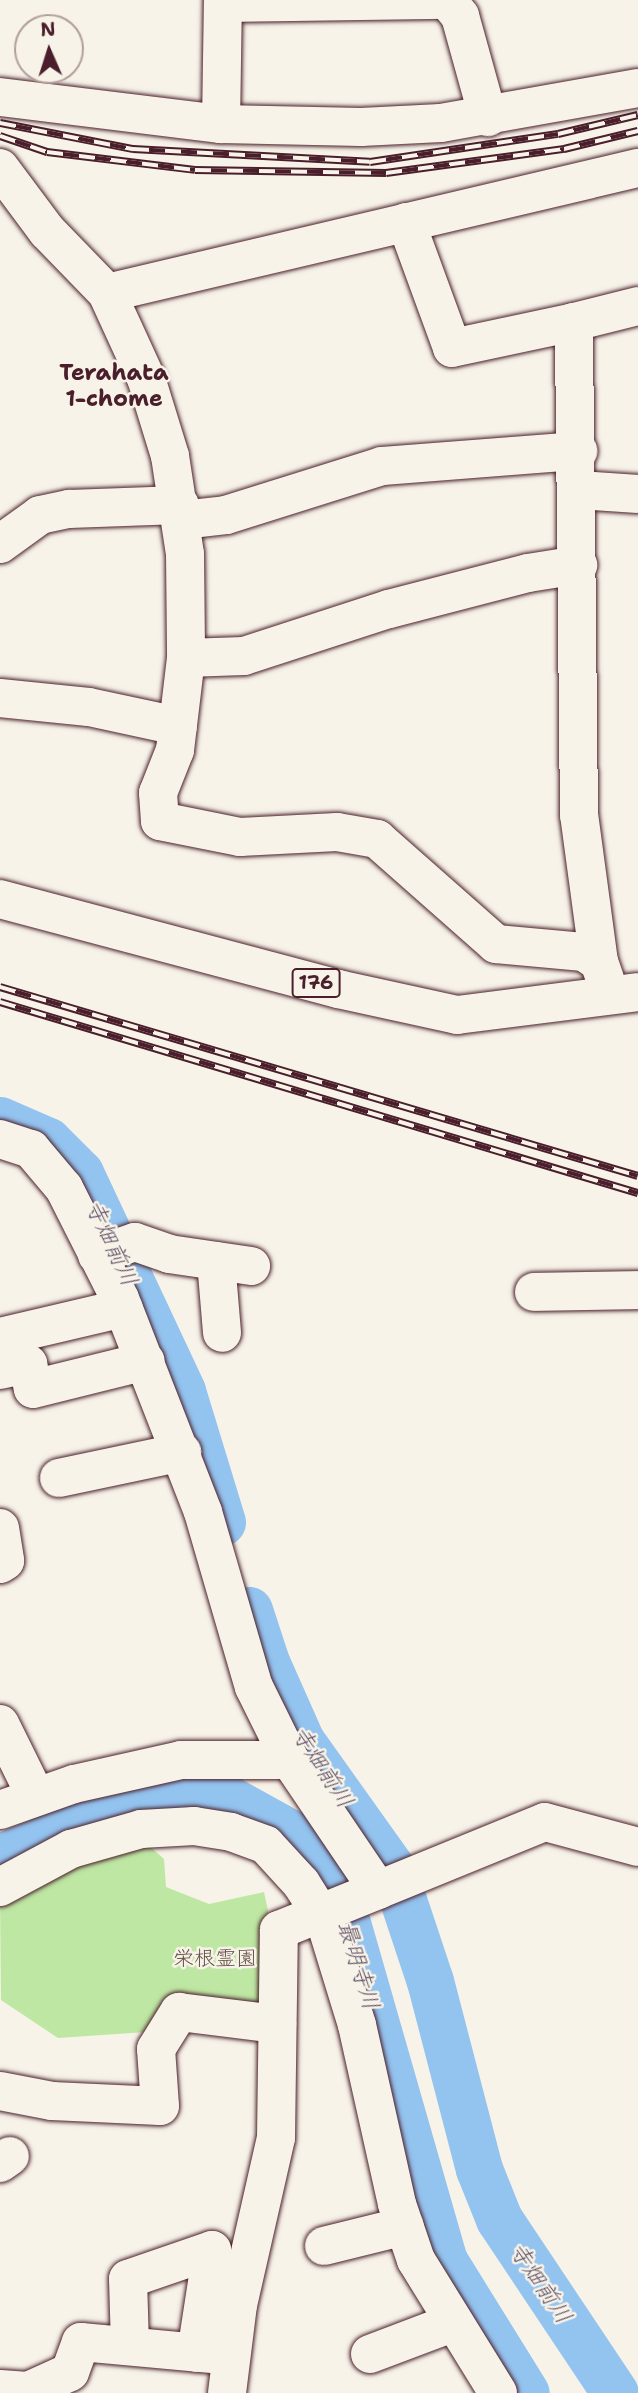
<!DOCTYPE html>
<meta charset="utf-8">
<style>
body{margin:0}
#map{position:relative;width:638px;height:2393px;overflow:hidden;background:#f7f3e8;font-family:"Shantell Sans","Klee One",sans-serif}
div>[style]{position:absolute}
.green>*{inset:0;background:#bee7a3}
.river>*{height:47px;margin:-23.5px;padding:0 23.5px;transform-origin:23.5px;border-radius:23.5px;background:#93c3ef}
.roads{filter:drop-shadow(0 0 2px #4a1f2b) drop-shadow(0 0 2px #4a1f2b)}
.minor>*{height:38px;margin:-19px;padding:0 19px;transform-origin:19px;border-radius:19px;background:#f7f3e8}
.highway>*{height:38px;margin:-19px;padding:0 19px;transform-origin:19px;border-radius:19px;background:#f7f3e8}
.rail>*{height:8px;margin-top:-4px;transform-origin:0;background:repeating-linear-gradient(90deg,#f7f3e8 0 16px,#4a1f2b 0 32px);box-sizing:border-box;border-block:2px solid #4a1f2b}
span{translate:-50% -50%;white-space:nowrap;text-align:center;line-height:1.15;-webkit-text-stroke:5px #f7f3e8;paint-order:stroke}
.shield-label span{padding:2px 5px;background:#f7f3e8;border:2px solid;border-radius:5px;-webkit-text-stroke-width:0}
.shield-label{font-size:19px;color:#4a1f2b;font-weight:700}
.park-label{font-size:21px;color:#675149}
.neighbourhood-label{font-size:23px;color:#4a1f2b;font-weight:700}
.water-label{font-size:23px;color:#605066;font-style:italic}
.north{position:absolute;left:14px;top:14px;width:70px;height:70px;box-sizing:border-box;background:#f7f3e8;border:2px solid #b29e9c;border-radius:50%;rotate:357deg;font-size:19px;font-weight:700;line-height:28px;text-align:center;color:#4a1f2b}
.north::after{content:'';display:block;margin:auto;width:24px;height:32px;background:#4a1f2b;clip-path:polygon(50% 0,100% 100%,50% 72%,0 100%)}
</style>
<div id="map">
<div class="green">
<div style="clip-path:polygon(145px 1842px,164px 1859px,166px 1887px,209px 1904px,264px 1892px,271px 1925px,271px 2016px,161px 2031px,58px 2038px,1px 2000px,0 1899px,70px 1862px)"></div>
</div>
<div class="river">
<div style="left:0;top:1120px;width:52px;rotate:23.6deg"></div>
<div style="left:48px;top:1141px;width:45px;rotate:45deg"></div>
<div style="left:80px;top:1173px;width:241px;rotate:64.9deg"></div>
<div style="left:182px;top:1391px;width:137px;rotate:73deg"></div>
<div style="left:249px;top:1610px;width:55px;rotate:71.9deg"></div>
<div style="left:266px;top:1662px;width:86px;rotate:66.1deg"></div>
<div style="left:301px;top:1741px;width:158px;rotate:54.5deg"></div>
<div style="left:393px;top:1870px;width:117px;rotate:71.6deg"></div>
<div style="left:430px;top:1981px;width:194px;rotate:75.4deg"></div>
<div style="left:479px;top:2169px;width:54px;rotate:68.2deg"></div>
<div style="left:499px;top:2219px;width:209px;rotate:56.3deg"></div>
<div style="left:0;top:1857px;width:153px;rotate:-22.2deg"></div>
<div style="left:142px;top:1799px;width:87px"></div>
<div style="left:229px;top:1799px;width:87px;rotate:28.9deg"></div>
<div style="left:305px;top:1841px;width:85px;rotate:61.9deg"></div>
<div style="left:345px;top:1916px;width:359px;rotate:74deg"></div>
<div style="left:444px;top:2261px;width:155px;rotate:58.2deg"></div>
</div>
<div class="roads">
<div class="minor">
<div style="left:223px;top:3px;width:224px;rotate:-0.8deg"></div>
<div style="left:447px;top:0;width:21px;rotate:51deg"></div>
<div style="left:460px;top:16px;width:105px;rotate:74.5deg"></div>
<div style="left:0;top:97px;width:223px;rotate:7deg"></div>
<div style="left:221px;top:124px;width:140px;rotate:1.2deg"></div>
<div style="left:361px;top:127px;width:80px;rotate:-2.9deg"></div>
<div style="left:441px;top:123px;width:200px;rotate:-10.1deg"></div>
<div style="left:221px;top:124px;width:124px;rotate:-89.1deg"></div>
<div style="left:0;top:168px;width:79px;rotate:53.3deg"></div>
<div style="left:47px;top:231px;width:86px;rotate:45.9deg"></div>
<div style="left:107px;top:293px;width:94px;rotate:65.4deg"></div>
<div style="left:146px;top:378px;width:82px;rotate:72.9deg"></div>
<div style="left:170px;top:456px;width:99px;rotate:81.3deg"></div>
<div style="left:185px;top:554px;width:104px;rotate:89.4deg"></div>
<div style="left:186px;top:658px;width:93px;rotate:96.8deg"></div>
<div style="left:175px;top:750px;width:46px;rotate:111.6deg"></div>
<div style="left:158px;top:793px;width:28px;rotate:86deg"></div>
<div style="left:160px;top:821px;width:82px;rotate:11.3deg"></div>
<div style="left:240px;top:837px;width:97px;rotate:-3deg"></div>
<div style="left:337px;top:832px;width:41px;rotate:9.9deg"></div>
<div style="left:377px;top:839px;width:159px;rotate:41.4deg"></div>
<div style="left:496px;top:944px;width:88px;rotate:5.2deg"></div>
<div style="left:584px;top:952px;width:18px;rotate:34deg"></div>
<div style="left:406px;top:222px;width:134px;rotate:69.9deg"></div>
<div style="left:452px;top:348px;width:125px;rotate:-12deg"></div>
<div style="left:107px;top:293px;width:546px;rotate:-13.25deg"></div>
<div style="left:579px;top:490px;width:59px;rotate:3.9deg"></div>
<div style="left:182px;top:520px;width:44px;rotate:-6.5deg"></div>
<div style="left:226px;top:515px;width:164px;rotate:-17.4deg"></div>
<div style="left:382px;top:466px;width:197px;rotate:-4.4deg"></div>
<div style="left:0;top:544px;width:49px;rotate:-35.9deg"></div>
<div style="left:40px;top:515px;width:30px;rotate:-12deg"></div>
<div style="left:69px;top:509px;width:111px;rotate:-2.1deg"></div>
<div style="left:186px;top:658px;width:58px;rotate:-2deg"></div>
<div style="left:244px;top:656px;width:152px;rotate:-18deg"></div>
<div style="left:389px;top:609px;width:144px;rotate:-14.5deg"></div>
<div style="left:528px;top:573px;width:51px;rotate:-9.1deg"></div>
<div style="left:0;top:698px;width:89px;rotate:5.8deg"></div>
<div style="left:89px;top:707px;width:91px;rotate:12.1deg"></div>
<div style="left:605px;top:979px;width:18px;rotate:-109deg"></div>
<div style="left:599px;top:962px;width:148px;rotate:-97.7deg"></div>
<div style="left:579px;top:815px;width:493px;rotate:-90.6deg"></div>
<div style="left:574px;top:322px;width:66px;rotate:-14deg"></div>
<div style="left:0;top:1139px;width:33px;rotate:18deg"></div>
<div style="left:31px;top:1149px;width:51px;rotate:49.8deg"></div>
<div style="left:64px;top:1188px;width:124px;rotate:63.2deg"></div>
<div style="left:120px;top:1299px;width:229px;rotate:68.7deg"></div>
<div style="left:203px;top:1512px;width:182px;rotate:73.8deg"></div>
<div style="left:254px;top:1687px;width:81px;rotate:63.7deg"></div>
<div style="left:290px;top:1760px;width:157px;rotate:55.9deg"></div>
<div style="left:378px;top:1890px;width:180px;rotate:-22.2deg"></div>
<div style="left:545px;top:1822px;width:96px;rotate:15deg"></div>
<div style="left:97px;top:1255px;width:40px;rotate:-18.9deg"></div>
<div style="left:135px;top:1242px;width:36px;rotate:19deg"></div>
<div style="left:169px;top:1254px;width:83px;rotate:8.3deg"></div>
<div style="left:216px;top:1261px;width:72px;rotate:85.2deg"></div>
<div style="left:534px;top:1292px;width:104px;rotate:-1.1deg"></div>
<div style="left:0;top:1337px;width:127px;rotate:-13.2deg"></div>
<div style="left:0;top:1370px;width:29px;rotate:-12deg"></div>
<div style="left:28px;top:1364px;width:25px;rotate:79deg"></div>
<div style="left:33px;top:1389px;width:116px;rotate:-13.9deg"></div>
<div style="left:59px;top:1478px;width:126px;rotate:-11.9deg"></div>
<div style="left:0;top:1528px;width:33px;rotate:81deg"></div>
<div style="left:5px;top:1561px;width:6px;rotate:149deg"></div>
<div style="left:0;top:1724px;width:81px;rotate:63.7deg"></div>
<div style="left:0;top:1810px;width:78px;rotate:-19.4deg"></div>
<div style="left:74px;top:1784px;width:110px;rotate:-12.6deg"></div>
<div style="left:181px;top:1760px;width:109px"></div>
<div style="left:0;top:1887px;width:81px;rotate:-28.2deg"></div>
<div style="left:71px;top:1849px;width:73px;rotate:-15.9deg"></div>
<div style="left:141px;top:1829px;width:53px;rotate:-3.2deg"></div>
<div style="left:194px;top:1826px;width:37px;rotate:9deg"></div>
<div style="left:231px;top:1832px;width:37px;rotate:20deg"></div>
<div style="left:266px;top:1845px;width:52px;rotate:47.4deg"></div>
<div style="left:301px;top:1883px;width:45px;rotate:57.7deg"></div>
<div style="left:325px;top:1921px;width:109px;rotate:72.9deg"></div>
<div style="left:357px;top:2025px;width:183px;rotate:77.4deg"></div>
<div style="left:397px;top:2204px;width:59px;rotate:71.3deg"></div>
<div style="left:416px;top:2260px;width:156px;rotate:58.3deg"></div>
<div style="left:0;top:2091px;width:53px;rotate:10.9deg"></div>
<div style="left:52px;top:2101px;width:108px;rotate:2.7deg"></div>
<div style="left:160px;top:2106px;width:57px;rotate:-94deg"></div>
<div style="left:156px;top:2049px;width:44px;rotate:-58.1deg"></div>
<div style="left:179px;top:2012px;width:99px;rotate:7deg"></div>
<div style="left:0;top:2163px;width:12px;rotate:-35deg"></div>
<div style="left:324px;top:2246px;width:83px;rotate:-13.9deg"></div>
<div style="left:130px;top:2346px;width:67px;rotate:-91.7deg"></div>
<div style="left:128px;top:2279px;width:89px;rotate:-19deg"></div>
<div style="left:212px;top:2250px;width:104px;rotate:98.8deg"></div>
<div style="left:370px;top:2354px;width:88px;rotate:-20.7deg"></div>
<div style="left:0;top:2389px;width:28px;rotate:4deg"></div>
<div style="left:28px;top:2391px;width:46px;rotate:-24.3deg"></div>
<div style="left:70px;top:2372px;width:32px;rotate:-70deg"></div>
<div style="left:81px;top:2342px;width:140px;rotate:5.3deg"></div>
<div style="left:227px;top:2393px;width:89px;rotate:-82.9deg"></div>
<div style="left:238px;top:2305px;width:171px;rotate:-77.2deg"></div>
<div style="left:276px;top:2138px;width:208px;rotate:-89.2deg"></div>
<div style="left:279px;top:1930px;width:107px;rotate:-22deg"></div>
</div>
<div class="highway">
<div style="left:0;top:899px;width:350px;rotate:14.9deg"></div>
<div style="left:338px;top:989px;width:122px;rotate:12.3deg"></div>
<div style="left:457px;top:1015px;width:182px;rotate:-7.2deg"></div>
</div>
</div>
<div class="rail">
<div style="left:0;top:123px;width:136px;rotate:11.1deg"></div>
<div style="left:133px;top:149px;width:237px;rotate:3.1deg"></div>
<div style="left:370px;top:162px;width:190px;rotate:-8.5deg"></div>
<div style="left:558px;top:134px;width:82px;rotate:-13.4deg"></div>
<div style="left:0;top:136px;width:50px;rotate:18.8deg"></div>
<div style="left:47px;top:152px;width:149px;rotate:6.9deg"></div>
<div style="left:195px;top:170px;width:191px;rotate:0.9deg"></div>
<div style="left:386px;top:173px;width:180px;rotate:-7.7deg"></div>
<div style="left:564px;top:149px;width:76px;rotate:-13.7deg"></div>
<div style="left:0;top:987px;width:665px;rotate:16.5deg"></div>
<div style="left:0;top:1002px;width:666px;rotate:16.67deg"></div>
</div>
<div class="shield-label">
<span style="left:316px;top:983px">176</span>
</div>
<div class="park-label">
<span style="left:215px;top:1958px">栄根霊園</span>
</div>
<div class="neighbourhood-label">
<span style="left:114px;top:385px">Terahata<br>1-chome</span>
</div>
<div class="water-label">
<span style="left:112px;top:1243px;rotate:65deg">寺畑前川</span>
<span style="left:323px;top:1767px;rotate:57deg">寺畑前川</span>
<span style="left:359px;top:1965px;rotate:73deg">最明寺川</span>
<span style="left:541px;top:2283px;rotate:56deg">寺畑前川</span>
</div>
<div class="north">N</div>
</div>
